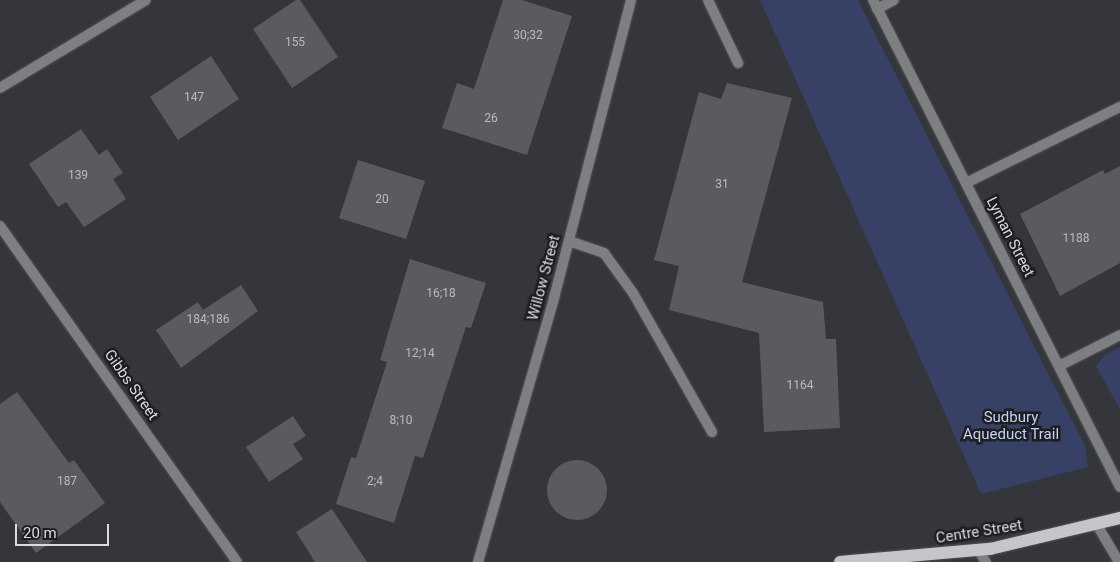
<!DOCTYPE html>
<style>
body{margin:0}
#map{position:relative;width:1120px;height:562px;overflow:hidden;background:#34363b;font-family:Roboto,sans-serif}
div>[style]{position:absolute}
.green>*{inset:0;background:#374165}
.building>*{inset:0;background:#595b60}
.round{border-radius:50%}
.roads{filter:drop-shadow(0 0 1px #525458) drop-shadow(0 0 1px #525458)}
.service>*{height:10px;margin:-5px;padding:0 5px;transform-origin:5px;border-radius:5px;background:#7e7f81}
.minor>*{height:10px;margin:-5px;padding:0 5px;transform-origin:5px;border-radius:5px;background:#7e7f81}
.tertiary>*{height:10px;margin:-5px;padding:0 5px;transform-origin:5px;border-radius:5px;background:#7e7f81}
.primary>*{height:12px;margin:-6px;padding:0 6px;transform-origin:6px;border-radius:6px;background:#c5c6cb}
span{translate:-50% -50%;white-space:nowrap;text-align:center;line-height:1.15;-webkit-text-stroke:5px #1d1e20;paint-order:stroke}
.number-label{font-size:12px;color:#babbbe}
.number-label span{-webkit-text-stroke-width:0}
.street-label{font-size:15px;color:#dadbde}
.park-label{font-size:15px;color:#c4d1f6}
.scale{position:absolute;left:15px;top:524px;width:94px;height:22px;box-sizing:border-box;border:2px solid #dadbde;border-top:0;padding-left:6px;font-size:15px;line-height:18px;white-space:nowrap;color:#dadbde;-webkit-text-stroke:4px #1d1e20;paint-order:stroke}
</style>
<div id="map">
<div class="green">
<div style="clip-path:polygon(760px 0,858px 0,1085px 446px,1088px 467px,981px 494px)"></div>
<div style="clip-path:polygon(1120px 347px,1120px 410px,1096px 366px,1106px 354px)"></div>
</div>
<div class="building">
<div style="clip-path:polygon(296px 0,300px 0,338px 57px,292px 88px,253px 29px)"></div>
<div style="clip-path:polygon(503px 0,522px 0,572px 16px,527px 155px,442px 128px,457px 83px,474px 89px)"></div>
<div style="clip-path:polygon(211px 56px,239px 99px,178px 140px,150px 97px)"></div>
<div style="clip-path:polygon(727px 83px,792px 98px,742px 282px,823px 302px,826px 339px,836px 339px,840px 428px,764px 432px,759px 333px,669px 310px,679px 266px,654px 260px,699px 92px,721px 99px)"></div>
<div style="clip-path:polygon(81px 129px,99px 155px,107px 149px,123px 173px,113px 179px,126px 199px,84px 227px,66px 202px,58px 207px,29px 164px)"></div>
<div style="clip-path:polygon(358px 160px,425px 181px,406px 239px,339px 218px)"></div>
<div style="clip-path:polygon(1120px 166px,1120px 263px,1060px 296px,1020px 214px,1103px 170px,1105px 174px)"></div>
<div style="clip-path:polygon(410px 259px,486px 283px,471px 328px,466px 327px,423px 458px,415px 456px,394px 523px,336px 504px,351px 457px,356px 458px,387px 362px,380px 360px)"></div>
<div style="clip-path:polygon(241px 285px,258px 311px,181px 368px,156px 330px,198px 302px,203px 310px)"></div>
<div style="clip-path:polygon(17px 392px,69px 463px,74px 460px,105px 503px,36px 553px,0 502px,0 404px)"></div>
<div style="clip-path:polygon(293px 416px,306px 436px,293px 444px,303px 459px,269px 482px,246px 447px)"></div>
<div class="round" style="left:547px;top:460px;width:60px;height:60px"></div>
<div style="clip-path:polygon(332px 509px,367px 562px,315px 562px,296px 532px)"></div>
</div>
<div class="roads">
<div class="service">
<div style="left:708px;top:0;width:70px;rotate:64.5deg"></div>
<div style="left:877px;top:9px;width:19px;rotate:-28deg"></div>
<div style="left:966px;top:183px;width:172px;rotate:-26.3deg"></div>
<div style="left:569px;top:241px;width:37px;rotate:19deg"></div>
<div style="left:604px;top:253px;width:49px;rotate:54.1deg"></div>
<div style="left:633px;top:293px;width:160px;rotate:60.4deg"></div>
<div style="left:1097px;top:525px;width:43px;rotate:59.3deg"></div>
</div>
<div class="minor">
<div style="left:873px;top:0;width:546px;rotate:63.11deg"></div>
<div style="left:0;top:88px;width:170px;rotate:-31.1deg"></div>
<div style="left:0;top:226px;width:411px;rotate:54.8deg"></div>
<div style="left:1059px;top:366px;width:68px;rotate:-26.9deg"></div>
<div style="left:979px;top:551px;width:13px;rotate:58deg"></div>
</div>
<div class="tertiary">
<div style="left:478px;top:562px;width:275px;rotate:-73.9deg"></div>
<div style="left:554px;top:298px;width:308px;rotate:-75.5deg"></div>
</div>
<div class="primary">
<div style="left:840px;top:562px;width:151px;rotate:-5deg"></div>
<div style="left:990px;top:549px;width:134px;rotate:-13.4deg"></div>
</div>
</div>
<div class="number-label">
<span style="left:528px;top:36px">30;32</span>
<span style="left:295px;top:43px">155</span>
<span style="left:194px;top:98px">147</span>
<span style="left:491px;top:119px">26</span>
<span style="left:78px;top:176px">139</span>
<span style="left:722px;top:185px">31</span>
<span style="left:382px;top:200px">20</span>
<span style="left:1076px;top:239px">1188</span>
<span style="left:441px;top:294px">16;18</span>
<span style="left:208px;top:320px">184;186</span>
<span style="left:420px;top:354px">12;14</span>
<span style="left:800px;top:386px">1164</span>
<span style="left:401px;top:421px">8;10</span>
<span style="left:67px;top:482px">187</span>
<span style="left:375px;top:482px">2;4</span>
</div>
<div class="street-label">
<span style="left:1010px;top:237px;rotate:63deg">Lyman Street</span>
<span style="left:544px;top:278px;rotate:-75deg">Willow Street</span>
<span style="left:131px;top:385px;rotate:55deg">Gibbs Street</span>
<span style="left:979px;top:532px;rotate:-9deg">Centre Street</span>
</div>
<div class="park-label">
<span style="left:1011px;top:426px">Sudbury<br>Aqueduct Trail</span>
</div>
<div class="scale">20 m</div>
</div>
